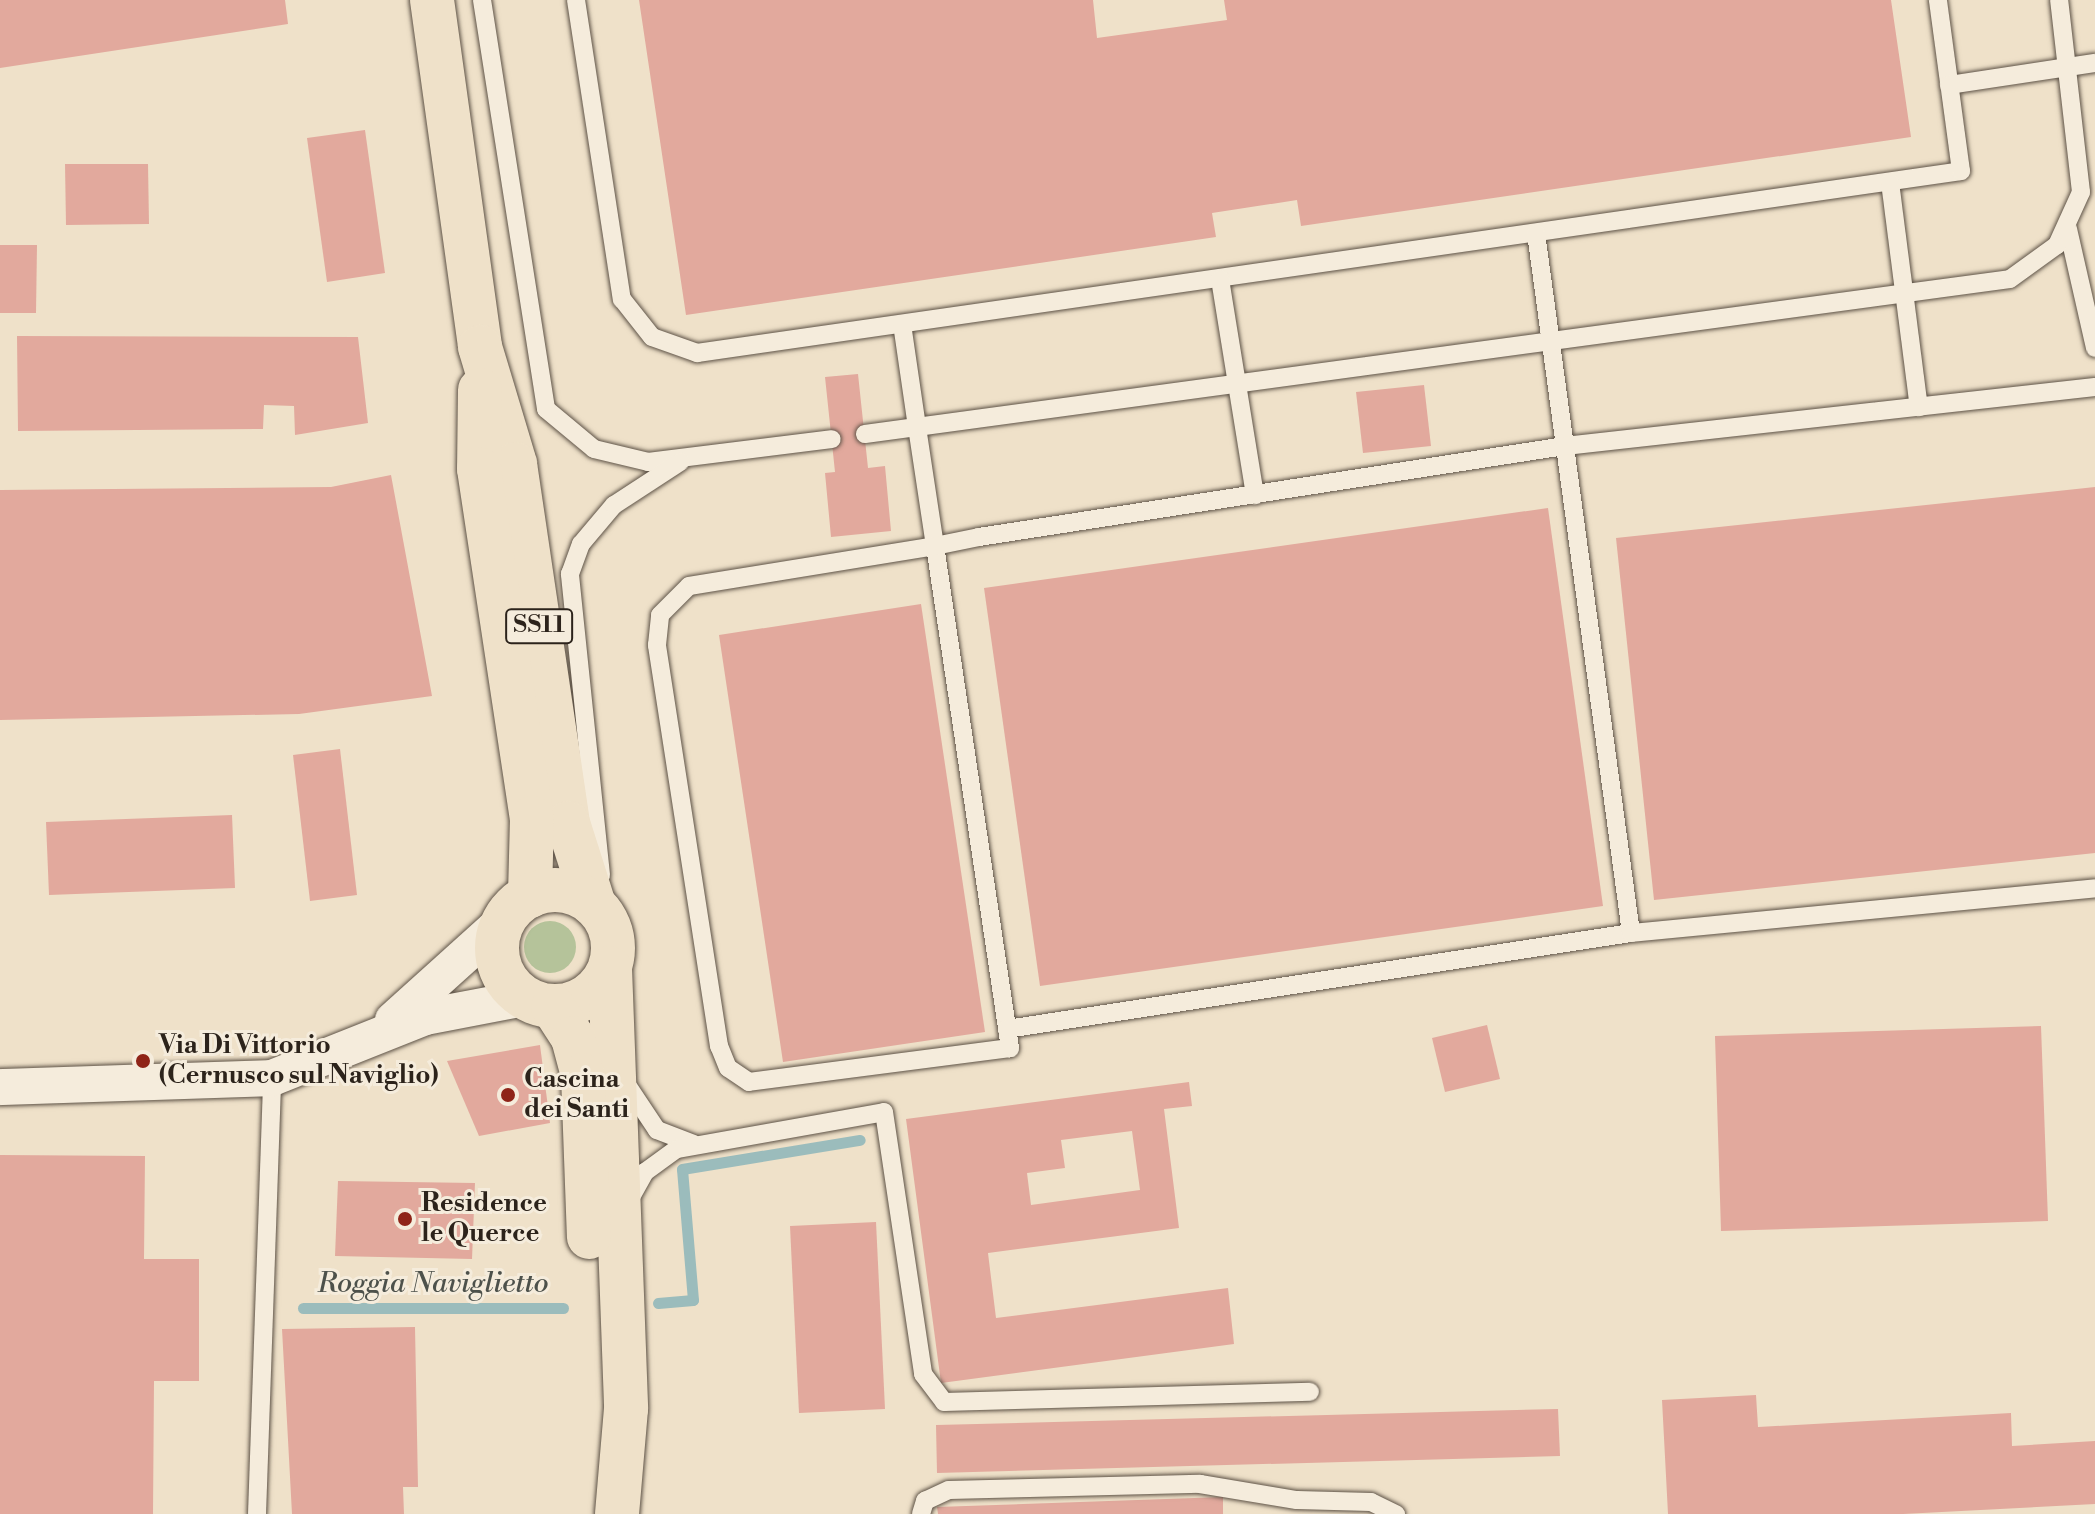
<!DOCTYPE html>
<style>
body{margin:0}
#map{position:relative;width:2095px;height:1514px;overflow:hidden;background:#efe1c9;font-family:"Libre Bodoni",serif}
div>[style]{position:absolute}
.green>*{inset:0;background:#b5c39a}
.round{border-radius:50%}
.stream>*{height:11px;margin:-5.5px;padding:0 5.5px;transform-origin:5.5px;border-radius:5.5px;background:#9bbcbc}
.building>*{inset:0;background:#e2a99d}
.roads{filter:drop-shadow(0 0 2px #5d5246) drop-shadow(0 0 2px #5d5246)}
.service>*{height:18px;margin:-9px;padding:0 9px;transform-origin:9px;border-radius:9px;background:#f5ecdc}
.minor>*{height:36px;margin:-18px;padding:0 18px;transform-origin:18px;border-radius:18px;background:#f5ecdc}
.primary>*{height:44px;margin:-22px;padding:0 22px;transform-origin:22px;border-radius:22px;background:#efe1c9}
.primary>.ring{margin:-22px;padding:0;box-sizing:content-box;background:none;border:44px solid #efe1c9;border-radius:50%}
.dots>*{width:22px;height:22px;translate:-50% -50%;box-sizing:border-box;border:4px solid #f5ecdc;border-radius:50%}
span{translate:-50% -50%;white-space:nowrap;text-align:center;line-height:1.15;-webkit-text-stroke:6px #f5ecdc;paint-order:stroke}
.shield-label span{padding:2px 6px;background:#f5ecdc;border:2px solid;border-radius:6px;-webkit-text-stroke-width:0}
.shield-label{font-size:24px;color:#2c231b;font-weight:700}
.poi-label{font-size:26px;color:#2c231b;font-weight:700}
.left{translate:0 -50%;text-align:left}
.water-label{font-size:28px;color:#4d514b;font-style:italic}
</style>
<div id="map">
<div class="green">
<div class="round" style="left:524px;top:921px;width:52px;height:52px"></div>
</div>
<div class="stream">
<div style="left:658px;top:1303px;width:35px;rotate:-5deg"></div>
<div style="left:693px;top:1300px;width:131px;rotate:-94.8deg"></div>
<div style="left:682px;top:1169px;width:180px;rotate:-9.3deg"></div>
<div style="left:303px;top:1308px;width:260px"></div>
</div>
<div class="building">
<div style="clip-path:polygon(0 0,285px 0,288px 24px,0 68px)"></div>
<div style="clip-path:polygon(639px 0,1093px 0,1097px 38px,1227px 20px,1224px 0,1891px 0,1911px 137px,1301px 226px,1297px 200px,1212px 213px,1216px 237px,686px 315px)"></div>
<div style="clip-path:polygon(365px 130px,385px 273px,327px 282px,307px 138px)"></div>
<div style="clip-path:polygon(65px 164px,148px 164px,149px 224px,66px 225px)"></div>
<div style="clip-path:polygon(0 245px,37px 245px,36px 313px,0 313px)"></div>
<div style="clip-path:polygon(17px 336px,358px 337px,368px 423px,295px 435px,294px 406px,264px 405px,263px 429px,18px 431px)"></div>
<div style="clip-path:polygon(858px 374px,868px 468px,885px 466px,891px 531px,831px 537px,825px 473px,835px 472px,825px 377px)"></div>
<div style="clip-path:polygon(1424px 385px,1431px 446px,1363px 453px,1356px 392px)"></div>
<div style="clip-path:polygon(391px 475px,432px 696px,299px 714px,0 720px,0 490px,331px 487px)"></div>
<div style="clip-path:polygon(2095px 487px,2095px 853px,1654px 900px,1616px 538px)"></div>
<div style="clip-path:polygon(1548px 508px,1603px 906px,1040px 986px,984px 588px)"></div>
<div style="clip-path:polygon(921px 604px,985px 1032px,783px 1062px,719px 635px)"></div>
<div style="clip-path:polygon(340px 749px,357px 895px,310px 901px,293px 755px)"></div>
<div style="clip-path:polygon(232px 815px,235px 888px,49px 895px,46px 822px)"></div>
<div style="clip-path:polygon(1487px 1025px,1500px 1079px,1445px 1092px,1432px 1038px)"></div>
<div style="clip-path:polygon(2041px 1026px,2048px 1221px,1721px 1231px,1715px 1036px)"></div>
<div style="clip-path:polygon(540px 1045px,550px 1123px,479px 1136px,447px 1061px)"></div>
<div style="clip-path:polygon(evenodd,1189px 1082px,1192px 1106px,1164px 1109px,1179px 1228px,988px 1253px,996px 1318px,1228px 1288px,1234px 1344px,941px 1383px,906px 1119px,1189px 1082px,1132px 1131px,1140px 1190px,1031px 1205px,1027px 1173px,1065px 1168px,1061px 1140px,1132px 1131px)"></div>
<div style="clip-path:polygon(0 1155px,145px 1156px,144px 1259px,199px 1259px,199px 1381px,154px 1381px,153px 1514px,0 1514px)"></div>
<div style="clip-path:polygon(338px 1181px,475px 1183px,472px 1259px,335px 1256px)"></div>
<div style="clip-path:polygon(876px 1222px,885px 1409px,799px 1413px,790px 1226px)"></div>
<div style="clip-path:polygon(415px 1327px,418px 1487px,403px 1487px,404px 1514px,292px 1514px,282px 1329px)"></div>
<div style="clip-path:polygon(1756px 1395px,1758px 1427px,2011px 1413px,2012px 1446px,2095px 1441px,2095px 1504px,1903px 1514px,1668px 1514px,1662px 1400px)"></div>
<div style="clip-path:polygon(1558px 1409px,1560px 1456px,937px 1473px,936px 1425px)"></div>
<div style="clip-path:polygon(1223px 1497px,1223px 1514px,938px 1514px,937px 1507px)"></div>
</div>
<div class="roads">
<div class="service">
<div style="left:482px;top:0;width:414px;rotate:81.1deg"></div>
<div style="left:546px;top:409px;width:62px;rotate:39.8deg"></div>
<div style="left:594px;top:449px;width:56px;rotate:13.5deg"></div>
<div style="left:648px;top:462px;width:185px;rotate:-7.1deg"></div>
<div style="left:576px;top:0;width:303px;rotate:81.3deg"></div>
<div style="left:622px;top:299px;width:48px;rotate:51.7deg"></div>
<div style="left:652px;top:337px;width:48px;rotate:19.6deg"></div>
<div style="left:697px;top:353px;width:1277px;rotate:-8.19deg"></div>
<div style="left:1961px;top:171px;width:173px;rotate:-97.7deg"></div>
<div style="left:1949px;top:85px;width:148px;rotate:-8.6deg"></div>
<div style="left:1890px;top:182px;width:227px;rotate:82.7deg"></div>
<div style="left:2068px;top:229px;width:122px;rotate:77.2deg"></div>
<div style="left:1536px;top:233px;width:706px;rotate:82.27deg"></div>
<div style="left:1220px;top:279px;width:219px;rotate:80.8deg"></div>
<div style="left:902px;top:324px;width:104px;rotate:81.7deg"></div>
<div style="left:917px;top:427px;width:120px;rotate:81.4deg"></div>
<div style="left:935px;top:546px;width:508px;rotate:81.5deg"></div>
<div style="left:1010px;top:1048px;width:263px;rotate:172.6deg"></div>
<div style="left:749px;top:1082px;width:25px;rotate:-146deg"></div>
<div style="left:728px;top:1068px;width:24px;rotate:-112deg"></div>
<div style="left:719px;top:1046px;width:406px;rotate:-98.8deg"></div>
<div style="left:657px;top:645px;width:30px;rotate:-84deg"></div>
<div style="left:660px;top:615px;width:41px;rotate:-45deg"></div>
<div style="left:689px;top:586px;width:249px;rotate:-9.2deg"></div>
<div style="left:935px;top:546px;width:45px;rotate:-11.6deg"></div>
<div style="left:979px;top:537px;width:593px;rotate:-8.83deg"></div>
<div style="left:1565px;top:446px;width:533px;rotate:-6.35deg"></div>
<div style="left:865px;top:434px;width:1155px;rotate:-7.71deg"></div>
<div style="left:2010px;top:279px;width:58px;rotate:-35.9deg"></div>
<div style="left:2057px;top:245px;width:58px;rotate:-65.6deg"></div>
<div style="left:2081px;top:192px;width:193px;rotate:-96.5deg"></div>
<div style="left:601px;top:875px;width:303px;rotate:-95.9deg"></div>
<div style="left:570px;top:574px;width:32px;rotate:-70deg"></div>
<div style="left:581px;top:544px;width:51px;rotate:-49.8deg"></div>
<div style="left:614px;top:505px;width:79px;rotate:-33.1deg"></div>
<div style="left:1007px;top:1029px;width:631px;rotate:-8.75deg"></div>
<div style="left:1631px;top:933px;width:466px;rotate:-5.5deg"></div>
<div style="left:627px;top:1085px;width:54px;rotate:56.3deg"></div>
<div style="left:657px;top:1130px;width:39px;rotate:21deg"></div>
<div style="left:630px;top:1199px;width:31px;rotate:-61deg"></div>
<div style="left:645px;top:1172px;width:39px;rotate:-36deg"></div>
<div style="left:677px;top:1149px;width:210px;rotate:-10.1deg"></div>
<div style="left:884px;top:1112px;width:265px;rotate:81.5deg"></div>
<div style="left:923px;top:1374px;width:35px;rotate:53deg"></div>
<div style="left:944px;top:1402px;width:366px;rotate:-1.6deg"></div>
<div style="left:257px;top:1514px;width:436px;rotate:-88deg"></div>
<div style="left:921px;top:1514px;width:14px;rotate:-73deg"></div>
<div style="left:925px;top:1501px;width:26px;rotate:-25deg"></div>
<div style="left:949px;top:1490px;width:251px;rotate:-1.4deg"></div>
<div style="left:1200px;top:1484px;width:98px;rotate:9.4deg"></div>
<div style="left:1297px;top:1500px;width:74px;rotate:1.5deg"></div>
<div style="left:1371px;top:1502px;width:28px;rotate:26deg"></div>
</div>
<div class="minor">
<div style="left:393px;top:1020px;width:148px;rotate:-42deg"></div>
<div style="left:0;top:1087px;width:272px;rotate:-1.9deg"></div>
<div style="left:272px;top:1078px;width:165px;rotate:-21.7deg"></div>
<div style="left:425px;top:1017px;width:102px;rotate:-10.8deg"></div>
</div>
<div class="primary">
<div style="left:432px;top:0;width:350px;rotate:82.1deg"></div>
<div style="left:480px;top:347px;width:122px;rotate:73.3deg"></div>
<div style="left:515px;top:464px;width:363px;rotate:81.6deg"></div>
<div style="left:568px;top:823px;width:86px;rotate:72.4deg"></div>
<div style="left:480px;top:390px;width:79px;rotate:90.7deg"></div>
<div style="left:479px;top:469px;width:353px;rotate:81.4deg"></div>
<div style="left:532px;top:818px;width:78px;rotate:91.5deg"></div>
<div class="ring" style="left:497px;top:890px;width:72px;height:72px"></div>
<div style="left:610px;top:968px;width:441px;rotate:87.9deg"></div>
<div style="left:626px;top:1409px;width:105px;rotate:94.9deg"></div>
<div style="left:553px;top:1007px;width:37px;rotate:57deg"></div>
<div style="left:573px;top:1038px;width:38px;rotate:75deg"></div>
<div style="left:583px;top:1075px;width:162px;rotate:87.9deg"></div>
</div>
</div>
<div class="dots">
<div style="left:143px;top:1061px;background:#8f2418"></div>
<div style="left:508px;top:1095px;background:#8f2418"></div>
<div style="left:405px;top:1219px;background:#8f2418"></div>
</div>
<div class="shield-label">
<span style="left:539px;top:626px">SS11</span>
</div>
<div class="poi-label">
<span class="left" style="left:159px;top:1061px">Via Di Vittorio<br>(Cernusco sul Naviglio)</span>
<span class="left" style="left:524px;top:1095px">Cascina<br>dei Santi</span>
<span class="left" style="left:421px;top:1219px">Residence<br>le Querce</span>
</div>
<div class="water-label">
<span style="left:433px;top:1284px">Roggia Naviglietto</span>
</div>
</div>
